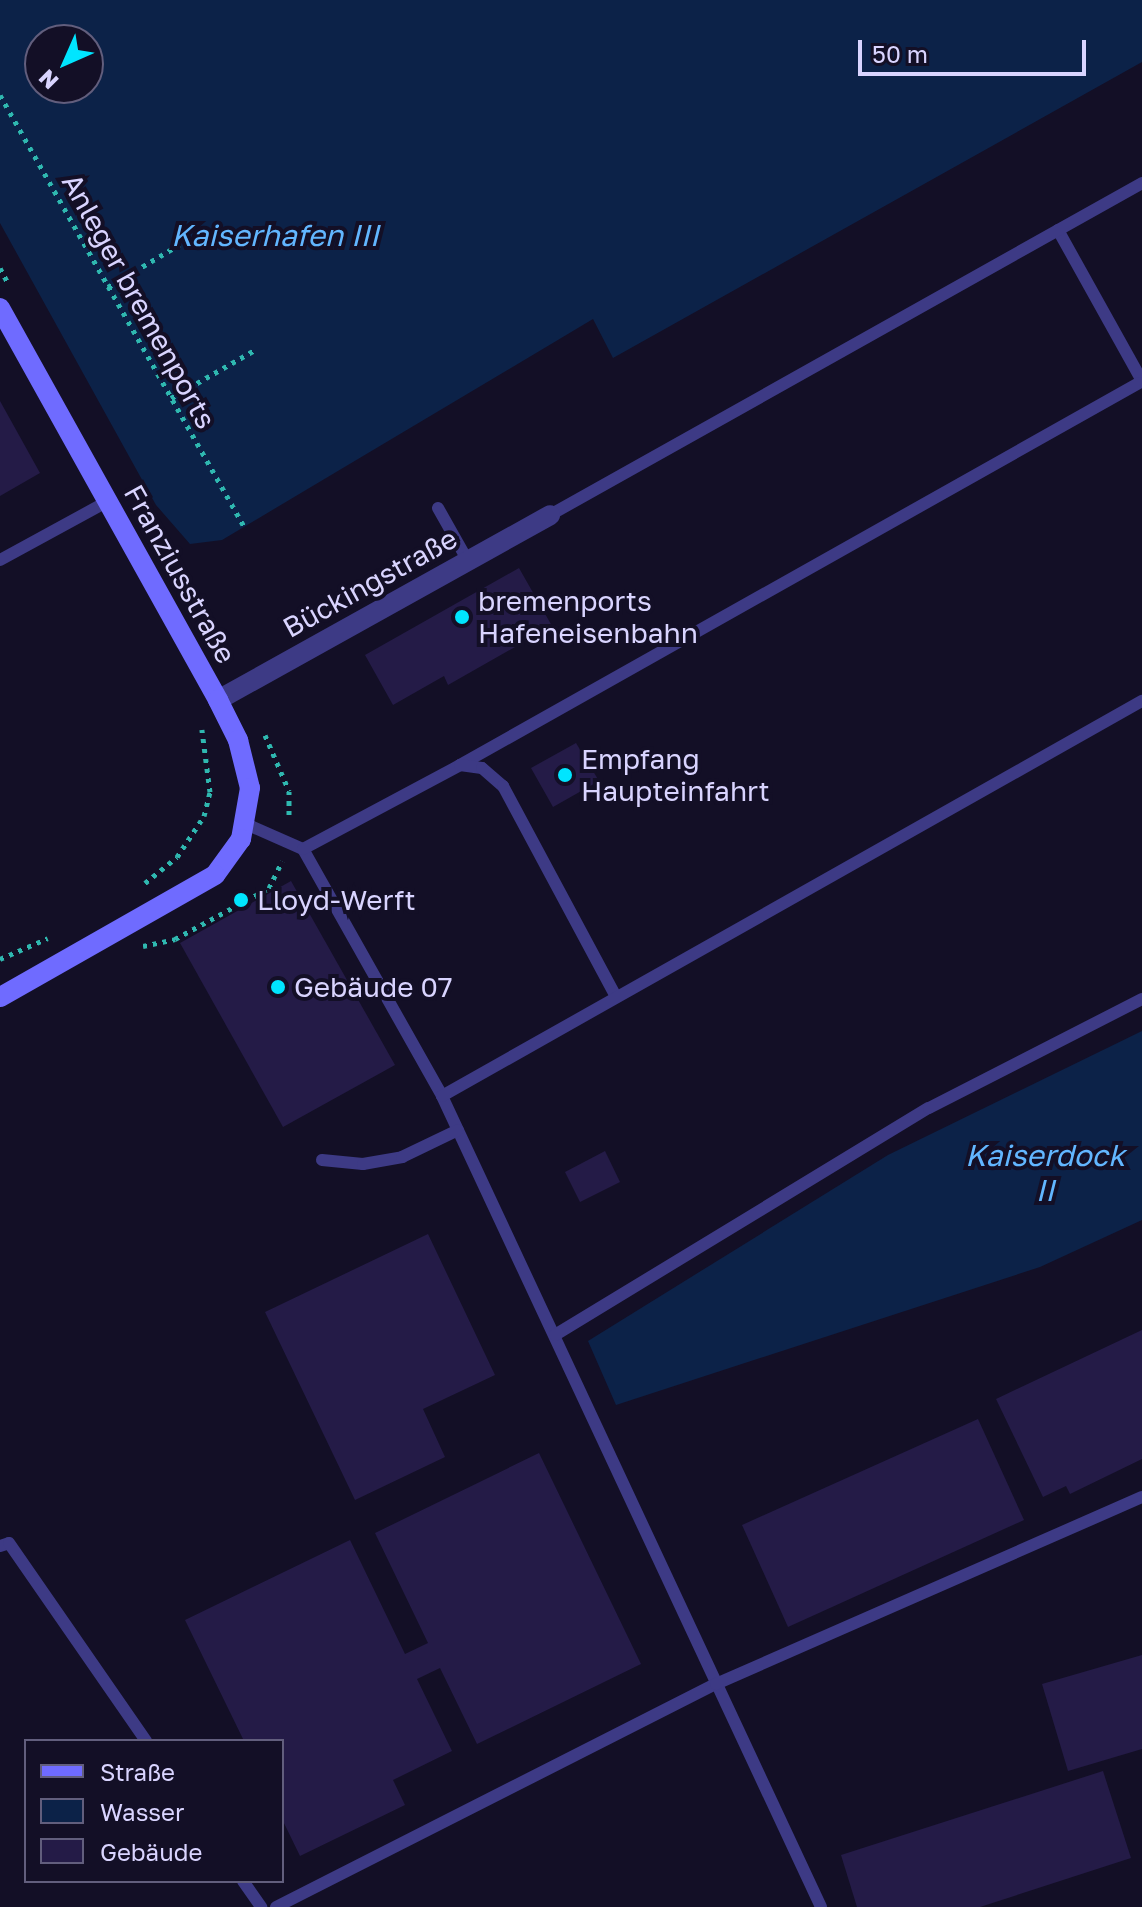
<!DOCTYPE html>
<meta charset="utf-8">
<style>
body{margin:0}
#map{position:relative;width:1142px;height:1907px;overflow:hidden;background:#130f26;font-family:"Golos Text",sans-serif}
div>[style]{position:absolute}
.water>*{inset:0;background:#0c2248}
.building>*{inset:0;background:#241b47}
.path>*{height:5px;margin-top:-2.5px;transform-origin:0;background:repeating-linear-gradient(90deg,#2fb8b0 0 4px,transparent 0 10px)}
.lane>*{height:12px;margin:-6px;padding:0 6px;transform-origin:6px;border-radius:6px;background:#3d3a85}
.street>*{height:20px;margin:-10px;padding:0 10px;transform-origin:10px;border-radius:10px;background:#3d3a85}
.secondary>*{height:20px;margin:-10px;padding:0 10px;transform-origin:10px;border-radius:10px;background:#6f6bff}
.dots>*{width:22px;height:22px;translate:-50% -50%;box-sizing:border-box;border:4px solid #130f26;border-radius:50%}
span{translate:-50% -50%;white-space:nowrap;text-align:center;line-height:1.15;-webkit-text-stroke:8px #130f26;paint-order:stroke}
.street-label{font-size:28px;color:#d9d4ff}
.poi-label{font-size:28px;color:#d9d4ff}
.left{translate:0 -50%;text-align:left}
.water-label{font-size:30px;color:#62b6ff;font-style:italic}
.legend{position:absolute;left:24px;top:1739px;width:260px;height:144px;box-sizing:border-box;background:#130f26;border:2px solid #625e7d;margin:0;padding:10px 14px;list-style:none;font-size:24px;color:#d9d4ff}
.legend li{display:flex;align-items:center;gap:16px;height:40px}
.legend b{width:40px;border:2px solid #625e7d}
.north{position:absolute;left:24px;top:24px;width:80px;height:80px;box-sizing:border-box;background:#130f26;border:2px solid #625e7d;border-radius:50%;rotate:225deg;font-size:22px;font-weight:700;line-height:32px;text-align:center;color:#d9d4ff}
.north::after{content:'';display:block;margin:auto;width:28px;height:36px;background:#00e5ff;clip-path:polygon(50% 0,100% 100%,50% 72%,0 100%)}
.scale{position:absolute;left:858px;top:40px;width:228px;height:36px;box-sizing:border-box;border:4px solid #d9d4ff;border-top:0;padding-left:10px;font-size:24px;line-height:28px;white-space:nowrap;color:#d9d4ff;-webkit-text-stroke:6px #130f26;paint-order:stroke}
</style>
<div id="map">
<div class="water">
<div style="clip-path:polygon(evenodd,0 0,1142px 0,1142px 62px,613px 358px,593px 319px,222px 540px,190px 544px,156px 505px,0 223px,0 0,40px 40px,88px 40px,88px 88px,40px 88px,40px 40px)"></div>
<div style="clip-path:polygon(1142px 1031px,1142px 1220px,1040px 1267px,616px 1405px,588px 1341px,888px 1155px)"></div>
</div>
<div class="building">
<div style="clip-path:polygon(0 401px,40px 473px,0 496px)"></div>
<div style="clip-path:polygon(519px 568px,552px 626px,448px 685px,444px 676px,393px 705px,365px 655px)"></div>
<div style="clip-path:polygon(576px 743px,599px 781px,553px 807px,531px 768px)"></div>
<div style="clip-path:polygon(291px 881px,395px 1065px,283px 1127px,180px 943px)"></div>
<div style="clip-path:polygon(605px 1151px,620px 1182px,580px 1202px,565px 1172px)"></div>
<div style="clip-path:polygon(428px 1234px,495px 1375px,423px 1409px,445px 1457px,355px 1500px,265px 1312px)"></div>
<div style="clip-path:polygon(1142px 1330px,1142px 1459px,1070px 1494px,1066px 1486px,1043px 1497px,996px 1399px)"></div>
<div style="clip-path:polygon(978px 1419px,1024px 1520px,788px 1627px,742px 1525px)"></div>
<div style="clip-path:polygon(539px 1453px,641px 1664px,477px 1744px,440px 1668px,417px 1679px,452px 1751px,393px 1780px,405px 1805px,300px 1856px,282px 1819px,282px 1741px,244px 1741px,185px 1620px,350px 1540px,405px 1654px,428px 1643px,375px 1533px)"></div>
<div style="clip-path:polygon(1142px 1655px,1142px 1749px,1068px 1771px,1042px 1684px)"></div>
<div style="clip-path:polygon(1103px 1771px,1131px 1858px,980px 1907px,857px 1907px,841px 1855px)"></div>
</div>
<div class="path">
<div style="left:0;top:95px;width:496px;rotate:60.5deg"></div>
<div style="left:0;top:268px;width:19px;rotate:62deg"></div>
<div style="left:108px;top:287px;width:94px;rotate:-30.7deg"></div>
<div style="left:171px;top:398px;width:95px;rotate:-29.8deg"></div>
<div style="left:265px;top:735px;width:61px;rotate:66.8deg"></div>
<div style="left:289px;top:791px;width:29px;rotate:90deg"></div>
<div style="left:145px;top:883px;width:41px;rotate:-39.1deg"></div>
<div style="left:177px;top:857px;width:49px;rotate:-56.6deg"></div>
<div style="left:204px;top:816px;width:25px;rotate:-76deg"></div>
<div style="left:210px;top:792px;width:63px;rotate:-97.4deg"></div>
<div style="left:143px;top:946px;width:33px;rotate:-12deg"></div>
<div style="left:175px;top:939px;width:107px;rotate:-28.5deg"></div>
<div style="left:269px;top:888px;width:30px;rotate:-64deg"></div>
<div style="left:0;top:959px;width:52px;rotate:-23.6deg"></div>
</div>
<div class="lane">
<div style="left:1058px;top:230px;width:173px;rotate:60.9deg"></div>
<div style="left:438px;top:508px;width:61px;rotate:60.5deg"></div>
<div style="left:550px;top:515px;width:679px;rotate:-29.28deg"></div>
<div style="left:0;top:560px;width:123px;rotate:-28.6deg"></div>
<div style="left:460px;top:765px;width:779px;rotate:-29.36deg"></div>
<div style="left:246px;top:824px;width:62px;rotate:23.7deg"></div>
<div style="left:303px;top:849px;width:283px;rotate:60.6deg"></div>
<div style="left:442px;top:1096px;width:895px;rotate:64.95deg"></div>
<div style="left:303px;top:849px;width:178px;rotate:-28.1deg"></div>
<div style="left:460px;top:765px;width:22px;rotate:8deg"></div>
<div style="left:482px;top:768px;width:28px;rotate:41deg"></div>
<div style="left:503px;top:786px;width:239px;rotate:61.8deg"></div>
<div style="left:442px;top:1096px;width:804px;rotate:-29.44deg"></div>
<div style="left:322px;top:1160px;width:41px;rotate:5.6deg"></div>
<div style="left:363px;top:1164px;width:40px;rotate:-10deg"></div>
<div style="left:402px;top:1157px;width:62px;rotate:-25.7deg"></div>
<div style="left:555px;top:1335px;width:437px;rotate:-31.3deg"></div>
<div style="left:929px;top:1108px;width:239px;rotate:-27.1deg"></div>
<div style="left:0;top:1546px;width:9px;rotate:-18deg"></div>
<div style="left:9px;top:1543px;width:241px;rotate:55.3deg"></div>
<div style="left:243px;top:1881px;width:32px;rotate:55deg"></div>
<div style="left:276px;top:1907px;width:493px;rotate:-26.9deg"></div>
<div style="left:716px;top:1684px;width:465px;rotate:-23.7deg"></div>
</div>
<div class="street">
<div style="left:218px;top:700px;width:380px;rotate:-29.1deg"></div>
</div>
<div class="secondary">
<div style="left:0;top:308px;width:449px;rotate:60.9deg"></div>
<div style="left:218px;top:700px;width:45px;rotate:63.4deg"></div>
<div style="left:238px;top:740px;width:49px;rotate:76deg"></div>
<div style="left:250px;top:788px;width:52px;rotate:100deg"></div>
<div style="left:241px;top:839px;width:44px;rotate:125.8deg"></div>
<div style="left:215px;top:875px;width:247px;rotate:150.4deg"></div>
</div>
<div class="dots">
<div style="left:462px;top:617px;background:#00e5ff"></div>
<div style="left:565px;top:775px;background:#00e5ff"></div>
<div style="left:241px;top:900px;background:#00e5ff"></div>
<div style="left:278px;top:987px;background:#00e5ff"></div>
</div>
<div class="street-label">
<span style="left:139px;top:301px;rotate:61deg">Anleger bremenports</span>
<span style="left:180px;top:574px;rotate:61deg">Franziusstraße</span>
<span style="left:370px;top:583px;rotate:-29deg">Bückingstraße</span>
</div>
<div class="poi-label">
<span class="left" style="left:478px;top:617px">bremenports<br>Hafeneisenbahn</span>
<span class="left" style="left:581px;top:775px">Empfang<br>Haupteinfahrt</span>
<span class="left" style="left:257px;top:900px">Lloyd-Werft</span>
<span class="left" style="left:294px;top:987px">Gebäude 07</span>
</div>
<div class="water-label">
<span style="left:275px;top:235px">Kaiserhafen III</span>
<span style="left:1045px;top:1172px">Kaiserdock<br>II</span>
</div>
<ul class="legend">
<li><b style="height:10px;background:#6f6bff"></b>Straße</li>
<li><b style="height:22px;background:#0c2248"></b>Wasser</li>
<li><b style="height:22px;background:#241b47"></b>Gebäude</li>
</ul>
<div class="north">N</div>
<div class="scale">50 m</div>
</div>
